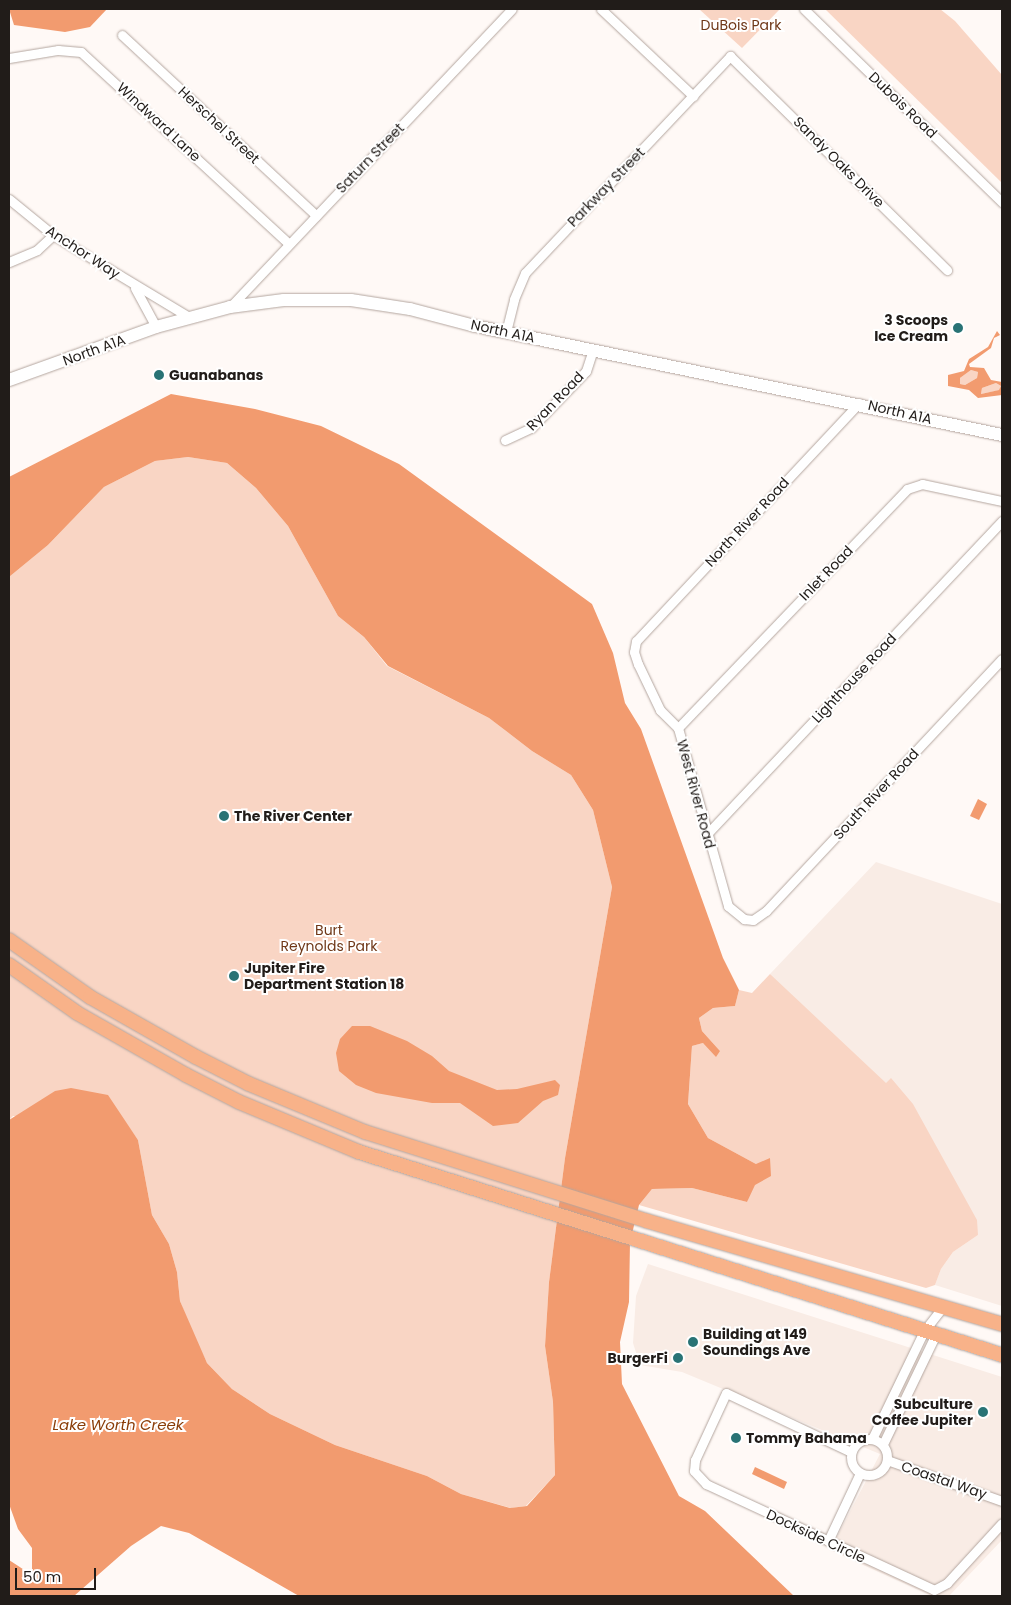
<!DOCTYPE html>
<style>
body{margin:0}
#map{position:relative;width:1011px;height:1605px;overflow:hidden;background:#fff9f6;font-family:Poppins,sans-serif}
div>[style]{position:absolute}
.built>*{inset:0;background:#f9ece5}
.green>*{inset:0;background:#f9d5c4}
.water>*{inset:0;background:#f29b6f}
.roads{filter:drop-shadow(0 0 1px #b4a69f) drop-shadow(0 0 1px #b4a69f)}
.street>*{height:9px;margin:-4.5px;padding:0 4.5px;transform-origin:4.5px;border-radius:4.5px;background:#fff}
.street>.ring{margin:-4.5px;padding:0;box-sizing:content-box;background:none;border:9px solid #fff;border-radius:50%}
.secondary>*{height:12px;margin:-6px;padding:0 6px;transform-origin:6px;border-radius:6px;background:#fff}
.primary>*{height:14px;margin:-7px;padding:0 7px;transform-origin:7px;border-radius:7px;background:#f8b289}
.dots>*{width:14px;height:14px;translate:-50% -50%;box-sizing:border-box;border:2px solid #fff;border-radius:50%}
span{translate:-50% -50%;white-space:nowrap;text-align:center;line-height:1.15;-webkit-text-stroke:4px #fff;paint-order:stroke}
.park-label{font-size:14px;color:#703919}
.street-label{font-size:14px;color:#211c19}
.poi-label{font-size:14px;color:#211c19;font-weight:700}
.right{translate:-100% -50%;text-align:right}
.left{translate:0 -50%;text-align:left}
.water-label{font-size:15px;color:#8a3d08;font-style:italic}
.frame{position:absolute;inset:0;border:10px solid #211c19;pointer-events:none}
.scale{position:absolute;left:15px;top:1568px;width:81px;height:22px;box-sizing:border-box;border:2px solid #211c19;border-top:0;padding-left:6px;font-size:15px;line-height:18px;white-space:nowrap;color:#211c19;-webkit-text-stroke:4px #fff;paint-order:stroke}
</style>
<div id="map">
<div class="built">
<div style="clip-path:polygon(876px 862px,1002px 904px,1002px 1306px,935px 1285px,941px 1269px,953px 1252px,978px 1235px,770px 974px)"></div>
<div style="clip-path:polygon(648px 1264px,1002px 1377px,1002px 1540px,949px 1596px,932px 1596px,830px 1550px,880px 1454px,682px 1372px,640px 1365px,633px 1343px,636px 1296px)"></div>
</div>
<div class="green">
<div style="clip-path:polygon(699px 9px,780px 9px,742px 48px)"></div>
<div style="clip-path:polygon(825px 9px,940px 9px,955px 21px,1002px 75px,1002px 183px)"></div>
<div style="clip-path:polygon(971px 370px,978px 372px,977px 378px,965px 385px,960px 384px,960px 378px)"></div>
<div style="clip-path:polygon(996px 383px,1001px 386px,1000px 390px,981px 394px,982px 388px)"></div>
<div style="clip-path:polygon(188px 457px,227px 463px,256px 488px,288px 526px,338px 616px,364px 637px,387px 666px,489px 718px,532px 751px,571px 775px,593px 810px,612px 887px,565px 1158px,549px 1282px,545px 1346px,553px 1402px,555px 1475px,526px 1506px,511px 1508px,461px 1494px,427px 1476px,335px 1445px,270px 1414px,232px 1389px,207px 1363px,194px 1337px,180px 1301px,177px 1272px,169px 1244px,152px 1215px,138px 1140px,123px 1119px,13px 1116px,9px 1120px,9px 577px,48px 545px,104px 487px,155px 461px)"></div>
<div style="clip-path:polygon(770px 974px,886px 1083px,891px 1078px,913px 1104px,977px 1220px,978px 1235px,953px 1252px,941px 1269px,935px 1285px,926px 1288px,639px 1205px,652px 1189px,692px 1188px,747px 1202px,756px 1164px,708px 1138px,688px 1104px,692px 1046px,703px 1043px,720px 1051px,702px 1031px,699px 1018px,713px 1008px,735px 1006px,739px 990px,752px 993px)"></div>
</div>
<div class="water">
<div style="clip-path:polygon(9px 9px,107px 9px,90px 27px,65px 32px,14px 25px)"></div>
<div style="clip-path:polygon(evenodd,997px 331px,1000px 335px,994px 338px,991px 348px,969px 364px,970px 367px,984px 368px,991px 380px,1002px 382px,1002px 395px,978px 398px,969px 390px,948px 386px,948px 375px,964px 371px,969px 359px,988px 347px,997px 331px,971px 370px,978px 372px,977px 378px,965px 385px,960px 384px,960px 378px,971px 370px,997px 331px,996px 383px,1001px 386px,999px 390px,981px 394px,982px 388px,996px 383px)"></div>
<div style="clip-path:polygon(171px 394px,255px 409px,321px 426px,399px 464px,592px 604px,613px 653px,625px 703px,641px 729px,723px 958px,739px 990px,735px 1006px,713px 1008px,699px 1018px,702px 1031px,720px 1051px,716px 1057px,703px 1043px,692px 1046px,688px 1104px,708px 1138px,756px 1164px,770px 1158px,771px 1176px,755px 1185px,747px 1202px,692px 1188px,652px 1189px,639px 1205px,630px 1242px,629px 1302px,620px 1342px,622px 1384px,679px 1496px,705px 1511px,794px 1596px,299px 1596px,189px 1533px,161px 1526px,131px 1546px,74px 1596px,9px 1596px,9px 1560px,32px 1575px,32px 1548px,18px 1529px,9px 1504px,9px 1120px,55px 1091px,71px 1088px,108px 1095px,138px 1140px,152px 1215px,169px 1244px,177px 1272px,180px 1301px,207px 1363px,232px 1389px,270px 1414px,335px 1445px,427px 1476px,461px 1494px,510px 1508px,527px 1506px,555px 1475px,553px 1402px,545px 1346px,549px 1282px,565px 1158px,612px 887px,593px 810px,571px 775px,532px 751px,489px 718px,388px 666px,364px 637px,338px 616px,288px 526px,256px 488px,227px 463px,188px 457px,155px 461px,104px 487px,48px 545px,9px 577px,9px 477px)"></div>
<div style="clip-path:polygon(978px 799px,987px 804px,979px 820px,970px 816px)"></div>
<div style="clip-path:polygon(352px 1026px,370px 1026px,407px 1041px,432px 1056px,449px 1071px,497px 1090px,517px 1089px,555px 1080px,560px 1085px,558px 1095px,543px 1101px,518px 1123px,493px 1126px,460px 1103px,432px 1103px,376px 1093px,356px 1085px,339px 1071px,336px 1053px,340px 1039px)"></div>
<div style="clip-path:polygon(755px 1467px,787px 1482px,784px 1489px,752px 1474px)"></div>
</div>
<div class="roads">
<div class="street">
<div style="left:601px;top:9px;width:127px;rotate:43.4deg"></div>
<div style="left:804px;top:9px;width:277px;rotate:44.3deg"></div>
<div style="left:122px;top:35px;width:265px;rotate:42.9deg"></div>
<div style="left:9px;top:58px;width:50px;rotate:-9.3deg"></div>
<div style="left:58px;top:50px;width:23px;rotate:5deg"></div>
<div style="left:81px;top:52px;width:283px;rotate:42.7deg"></div>
<div style="left:9px;top:199px;width:57px;rotate:39.3deg"></div>
<div style="left:53px;top:235px;width:159px;rotate:31.1deg"></div>
<div style="left:9px;top:262px;width:30px;rotate:-23deg"></div>
<div style="left:37px;top:250px;width:22px;rotate:-43deg"></div>
<div style="left:135px;top:288px;width:44px;rotate:61.7deg"></div>
<div style="left:230px;top:307px;width:410px;rotate:-46.6deg"></div>
<div style="left:506px;top:332px;width:34px;rotate:-76deg"></div>
<div style="left:514px;top:299px;width:28px;rotate:-67deg"></div>
<div style="left:525px;top:273px;width:299px;rotate:-46.6deg"></div>
<div style="left:730px;top:56px;width:305px;rotate:44.6deg"></div>
<div style="left:859px;top:403px;width:326px;rotate:133.1deg"></div>
<div style="left:636px;top:641px;width:11px;rotate:100deg"></div>
<div style="left:634px;top:652px;width:13px;rotate:72deg"></div>
<div style="left:638px;top:664px;width:51px;rotate:64.4deg"></div>
<div style="left:660px;top:710px;width:25px;rotate:45deg"></div>
<div style="left:678px;top:728px;width:185px;rotate:74.3deg"></div>
<div style="left:728px;top:906px;width:21px;rotate:39deg"></div>
<div style="left:744px;top:919px;width:9px;rotate:6deg"></div>
<div style="left:753px;top:920px;width:16px;rotate:-35deg"></div>
<div style="left:766px;top:911px;width:345px;rotate:-46.9deg"></div>
<div style="left:505px;top:440px;width:29px;rotate:-25deg"></div>
<div style="left:531px;top:428px;width:79px;rotate:-46deg"></div>
<div style="left:586px;top:371px;width:22px;rotate:-72deg"></div>
<div style="left:678px;top:728px;width:331px;rotate:-46.2deg"></div>
<div style="left:907px;top:489px;width:16px;rotate:-18deg"></div>
<div style="left:922px;top:484px;width:82px;rotate:12deg"></div>
<div style="left:706px;top:835px;width:432px;rotate:-46.7deg"></div>
<div class="ring" style="left:851px;top:1439px;width:27px;height:27px"></div>
<div style="left:872px;top:1439px;width:120px;rotate:-64.3deg"></div>
<div style="left:924px;top:1331px;width:31px;rotate:-52deg"></div>
<div style="left:883px;top:1444px;width:122px;rotate:-64.3deg"></div>
<div style="left:851px;top:1452px;width:138px;rotate:-154.7deg"></div>
<div style="left:726px;top:1393px;width:74px;rotate:114.8deg"></div>
<div style="left:695px;top:1460px;width:11px;rotate:95deg"></div>
<div style="left:694px;top:1471px;width:18px;rotate:47deg"></div>
<div style="left:706px;top:1484px;width:251px;rotate:24.9deg"></div>
<div style="left:934px;top:1590px;width:15px;rotate:-28deg"></div>
<div style="left:947px;top:1583px;width:81px;rotate:-47.5deg"></div>
<div style="left:887px;top:1460px;width:122px;rotate:19.6deg"></div>
<div style="left:828px;top:1541px;width:75px;rotate:-64.8deg"></div>
</div>
<div class="secondary">
<div style="left:9px;top:380px;width:156px;rotate:-19.8deg"></div>
<div style="left:156px;top:327px;width:77px;rotate:-15.1deg"></div>
<div style="left:230px;top:307px;width:54px;rotate:-7.4deg"></div>
<div style="left:284px;top:300px;width:67px"></div>
<div style="left:351px;top:300px;width:60px;rotate:8.7deg"></div>
<div style="left:410px;top:309px;width:67px;rotate:14.7deg"></div>
<div style="left:475px;top:326px;width:538px;rotate:11.69deg"></div>
</div>
<div class="primary">
<div style="left:9px;top:940px;width:99px;rotate:35.1deg"></div>
<div style="left:90px;top:997px;width:122px;rotate:29.5deg"></div>
<div style="left:196px;top:1057px;width:59px;rotate:27deg"></div>
<div style="left:249px;top:1084px;width:126px;rotate:22.5deg"></div>
<div style="left:365px;top:1132px;width:296px;rotate:17.5deg"></div>
<div style="left:647px;top:1221px;width:370px;rotate:16.2deg"></div>
<div style="left:9px;top:965px;width:83px;rotate:35.2deg"></div>
<div style="left:77px;top:1013px;width:125px;rotate:29.6deg"></div>
<div style="left:186px;top:1075px;width:59px;rotate:27deg"></div>
<div style="left:239px;top:1102px;width:130px;rotate:22.6deg"></div>
<div style="left:359px;top:1152px;width:674px;rotate:17.52deg"></div>
</div>
</div>
<div class="dots">
<div style="left:958px;top:328px;background:#297375"></div>
<div style="left:159px;top:375px;background:#297375"></div>
<div style="left:224px;top:816px;background:#297375"></div>
<div style="left:234px;top:976px;background:#297375"></div>
<div style="left:693px;top:1342px;background:#297375"></div>
<div style="left:678px;top:1358px;background:#297375"></div>
<div style="left:983px;top:1412px;background:#297375"></div>
<div style="left:736px;top:1438px;background:#297375"></div>
</div>
<div class="park-label">
<span style="left:741px;top:25px">DuBois Park</span>
<span style="left:329px;top:938px">Burt<br>Reynolds Park</span>
</div>
<div class="street-label">
<span style="left:903px;top:105px;rotate:44deg">Dubois Road</span>
<span style="left:159px;top:122px;rotate:43deg">Windward Lane</span>
<span style="left:219px;top:125px;rotate:43deg">Herschel Street</span>
<span style="left:370px;top:158px;rotate:-46deg">Saturn Street</span>
<span style="left:839px;top:162px;rotate:45deg">Sandy Oaks Drive</span>
<span style="left:606px;top:187px;rotate:-46deg">Parkway Street</span>
<span style="left:83px;top:252px;rotate:33deg">Anchor Way</span>
<span style="left:503px;top:331px;rotate:12deg">North A1A</span>
<span style="left:94px;top:350px;rotate:-20deg">North A1A</span>
<span style="left:555px;top:401px;rotate:-46deg">Ryan Road</span>
<span style="left:900px;top:412px;rotate:13deg">North A1A</span>
<span style="left:747px;top:522px;rotate:-47deg">North River Road</span>
<span style="left:826px;top:573px;rotate:-46deg">Inlet Road</span>
<span style="left:854px;top:678px;rotate:-47deg">Lighthouse Road</span>
<span style="left:696px;top:794px;rotate:75deg">West River Road</span>
<span style="left:876px;top:794px;rotate:-47deg">South River Road</span>
<span style="left:944px;top:1480px;rotate:19deg">Coastal Way</span>
<span style="left:816px;top:1536px;rotate:25deg">Dockside Circle</span>
</div>
<div class="poi-label">
<span class="right" style="left:948px;top:328px">3 Scoops<br>Ice Cream</span>
<span class="left" style="left:169px;top:375px">Guanabanas</span>
<span class="left" style="left:234px;top:816px">The River Center</span>
<span class="left" style="left:244px;top:976px">Jupiter Fire<br>Department Station 18</span>
<span class="left" style="left:703px;top:1342px">Building at 149<br>Soundings Ave</span>
<span class="right" style="left:668px;top:1358px">BurgerFi</span>
<span class="right" style="left:973px;top:1412px">Subculture<br>Coffee Jupiter</span>
<span class="left" style="left:746px;top:1438px">Tommy Bahama</span>
</div>
<div class="water-label">
<span style="left:118px;top:1425px">Lake Worth Creek</span>
</div>
<div class="frame"></div>
<div class="scale">50 m</div>
</div>
